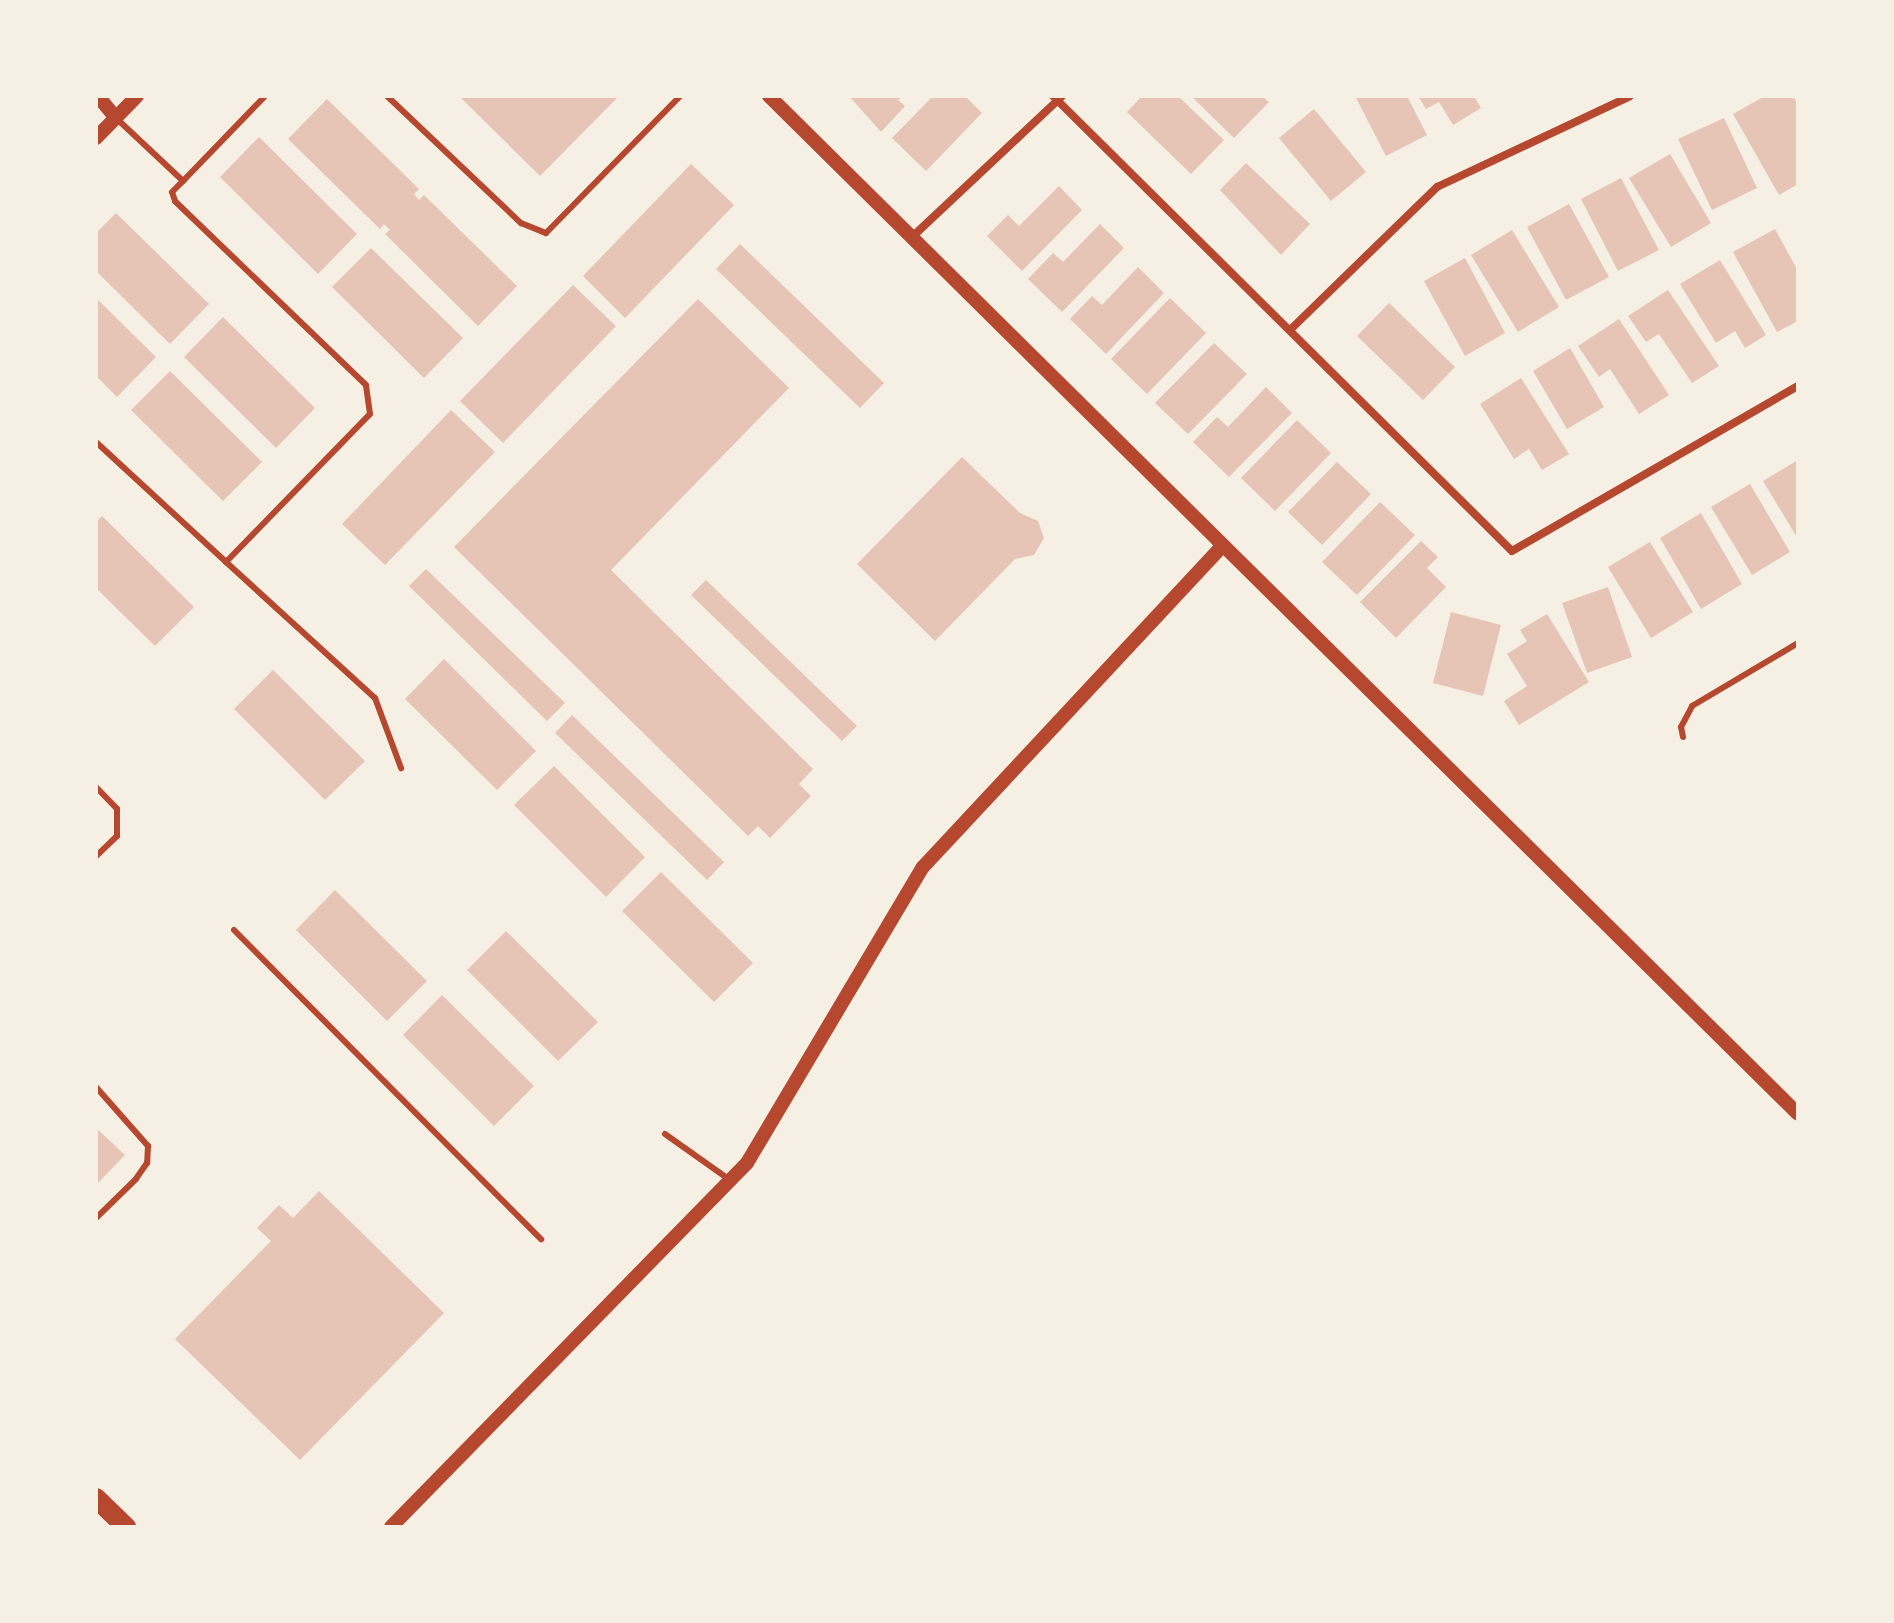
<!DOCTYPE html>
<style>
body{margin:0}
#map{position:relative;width:1894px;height:1623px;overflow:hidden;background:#f6efe4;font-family:"Fira Sans Condensed",sans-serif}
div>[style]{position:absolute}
.building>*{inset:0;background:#e6c5b7}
.service>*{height:6px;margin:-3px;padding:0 3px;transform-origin:3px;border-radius:3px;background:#b5482f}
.minor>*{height:8px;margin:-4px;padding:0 4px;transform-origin:4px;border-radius:4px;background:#b5482f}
.tertiary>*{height:14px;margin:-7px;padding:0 7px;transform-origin:7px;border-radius:7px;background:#b5482f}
.primary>*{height:20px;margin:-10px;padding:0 10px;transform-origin:10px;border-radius:10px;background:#b5482f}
span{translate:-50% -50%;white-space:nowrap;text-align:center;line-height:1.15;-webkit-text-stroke:6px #f6efe4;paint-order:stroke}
.frame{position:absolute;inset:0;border:98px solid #f6efe4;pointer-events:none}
</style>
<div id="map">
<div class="building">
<div style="clip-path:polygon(459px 96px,619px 96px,540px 176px)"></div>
<div style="clip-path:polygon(849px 96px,902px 96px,898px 100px,905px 106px,881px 132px)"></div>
<div style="clip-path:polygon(933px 96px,965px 96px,982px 113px,926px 171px,892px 138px)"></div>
<div style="clip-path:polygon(1142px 96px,1178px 96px,1224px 140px,1191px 174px,1127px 112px)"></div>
<div style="clip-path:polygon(1191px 96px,1262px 96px,1269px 102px,1234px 138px)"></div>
<div style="clip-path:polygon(1355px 96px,1407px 96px,1427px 135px,1386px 156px)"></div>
<div style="clip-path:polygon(1418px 96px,1474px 96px,1481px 108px,1453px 125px,1439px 102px,1426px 109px)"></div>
<div style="clip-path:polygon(1765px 96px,1793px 96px,1798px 104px,1798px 184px,1779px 195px,1733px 114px)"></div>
<div style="clip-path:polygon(327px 99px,419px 189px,414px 194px,419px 200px,424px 195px,517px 286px,478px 326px,385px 234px,390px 230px,384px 224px,380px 229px,288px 139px)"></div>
<div style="clip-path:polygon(1314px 109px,1366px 172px,1331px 201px,1279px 138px)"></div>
<div style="clip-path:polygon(1724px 118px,1757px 188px,1712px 210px,1678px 139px)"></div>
<div style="clip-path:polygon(259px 137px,357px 234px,318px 274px,220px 177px)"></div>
<div style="clip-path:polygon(1670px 154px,1711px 223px,1671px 247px,1629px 178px)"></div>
<div style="clip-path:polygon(1246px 163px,1310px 224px,1281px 255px,1220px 190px)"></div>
<div style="clip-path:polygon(691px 164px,734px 205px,625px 318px,583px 276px)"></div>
<div style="clip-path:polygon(1621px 178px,1659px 250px,1618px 271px,1581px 199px)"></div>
<div style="clip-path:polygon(1059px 186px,1082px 210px,1022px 271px,987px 236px,1008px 215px,1019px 226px)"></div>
<div style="clip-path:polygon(1569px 204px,1609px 277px,1566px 300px,1527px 227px)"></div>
<div style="clip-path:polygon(116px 213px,209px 304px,170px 344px,96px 271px,96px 233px)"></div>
<div style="clip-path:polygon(1100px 224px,1124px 248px,1062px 312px,1028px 279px,1053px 253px,1063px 262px)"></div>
<div style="clip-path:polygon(1775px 229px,1798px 271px,1798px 321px,1777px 332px,1733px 252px)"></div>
<div style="clip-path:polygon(1512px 230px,1559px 307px,1518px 332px,1471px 255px)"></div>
<div style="clip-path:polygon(740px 244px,884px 383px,860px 408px,716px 269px)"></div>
<div style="clip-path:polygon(371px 248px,463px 338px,424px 378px,332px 287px)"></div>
<div style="clip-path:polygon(1465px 258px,1505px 333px,1465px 356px,1424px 281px)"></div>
<div style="clip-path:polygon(1720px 260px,1766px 335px,1745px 348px,1735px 331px,1716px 343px,1680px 284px)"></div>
<div style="clip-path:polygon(1138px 267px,1164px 293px,1106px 354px,1070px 319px,1092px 296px,1102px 305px)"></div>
<div style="clip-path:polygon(573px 285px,616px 326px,503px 443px,460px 401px)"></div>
<div style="clip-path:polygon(1668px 290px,1719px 366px,1692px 383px,1659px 334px,1646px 342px,1628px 316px)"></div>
<div style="clip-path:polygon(96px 298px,156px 357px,117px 397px,96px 376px)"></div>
<div style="clip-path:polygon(1170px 298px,1206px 333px,1147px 394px,1111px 359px)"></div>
<div style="clip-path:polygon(698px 299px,789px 388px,611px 570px,813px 769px,799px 784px,811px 796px,770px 838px,758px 826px,748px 836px,454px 547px)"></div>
<div style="clip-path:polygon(1389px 303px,1455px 367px,1423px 400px,1357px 336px)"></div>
<div style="clip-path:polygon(223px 317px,315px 408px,276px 448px,184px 357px)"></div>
<div style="clip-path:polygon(1619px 319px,1669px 395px,1639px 414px,1610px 369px,1599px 377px,1578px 346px)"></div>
<div style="clip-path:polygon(1214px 343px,1247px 374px,1188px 434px,1155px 403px)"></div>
<div style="clip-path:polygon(1570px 348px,1604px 407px,1567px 429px,1533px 371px)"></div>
<div style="clip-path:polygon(170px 371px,262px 462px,223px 501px,131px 410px)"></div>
<div style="clip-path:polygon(1521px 378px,1569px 454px,1542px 470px,1529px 449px,1514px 459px,1480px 404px)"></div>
<div style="clip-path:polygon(1266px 387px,1292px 413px,1229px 477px,1193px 442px,1217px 417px,1228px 427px)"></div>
<div style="clip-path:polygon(451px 410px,495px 452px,385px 565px,342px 524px)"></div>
<div style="clip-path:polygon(1297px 420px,1331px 453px,1275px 511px,1241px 478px)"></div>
<div style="clip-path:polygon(962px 457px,1020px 513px,1038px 521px,1044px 538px,1034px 555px,1015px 559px,935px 641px,857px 564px)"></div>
<div style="clip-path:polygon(1798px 460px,1798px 539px,1763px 481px)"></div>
<div style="clip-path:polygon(1337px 462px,1371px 494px,1322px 545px,1288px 512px)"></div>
<div style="clip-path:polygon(1750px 484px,1790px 552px,1752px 575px,1711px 507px)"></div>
<div style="clip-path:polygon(1380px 502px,1415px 535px,1357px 595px,1322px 562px)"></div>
<div style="clip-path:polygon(1701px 513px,1742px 584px,1701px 609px,1660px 538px)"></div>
<div style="clip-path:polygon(102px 516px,194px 607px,155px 646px,96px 588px,96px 522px)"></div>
<div style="clip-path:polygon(1421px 541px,1438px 557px,1427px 568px,1446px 587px,1396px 638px,1360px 602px)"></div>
<div style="clip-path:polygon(1650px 542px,1693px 612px,1651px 638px,1608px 567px)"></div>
<div style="clip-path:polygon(426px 569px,565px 703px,547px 721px,409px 586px)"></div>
<div style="clip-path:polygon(706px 580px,857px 726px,842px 741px,691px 595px)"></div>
<div style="clip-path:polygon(1608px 587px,1632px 657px,1587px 673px,1562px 603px)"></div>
<div style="clip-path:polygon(1451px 612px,1501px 625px,1483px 696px,1433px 683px)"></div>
<div style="clip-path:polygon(1547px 614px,1589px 682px,1519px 725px,1504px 701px,1527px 686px,1507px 654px,1527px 641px,1520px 630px)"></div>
<div style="clip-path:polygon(444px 659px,536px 751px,497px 790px,405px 699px)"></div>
<div style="clip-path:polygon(273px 670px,365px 761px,325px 800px,234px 709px)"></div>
<div style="clip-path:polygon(572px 715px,724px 862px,707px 880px,555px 733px)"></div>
<div style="clip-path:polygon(554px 766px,645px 857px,606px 897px,514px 805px)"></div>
<div style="clip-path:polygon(661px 872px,753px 963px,714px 1002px,622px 911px)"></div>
<div style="clip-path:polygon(335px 890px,427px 981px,387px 1021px,296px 930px)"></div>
<div style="clip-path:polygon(506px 931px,598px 1022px,558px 1061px,467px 970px)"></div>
<div style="clip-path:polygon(442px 995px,534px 1086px,494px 1126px,403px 1035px)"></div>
<div style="clip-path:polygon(96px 1128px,125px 1155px,96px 1185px)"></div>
<div style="clip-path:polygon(319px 1191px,444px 1313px,300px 1460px,175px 1339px,271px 1241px,257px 1228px,279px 1205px,293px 1218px)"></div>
</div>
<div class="service">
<div style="left:387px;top:96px;width:185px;rotate:43.5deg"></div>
<div style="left:521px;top:223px;width:27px;rotate:22deg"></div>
<div style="left:546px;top:233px;width:192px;rotate:-45.6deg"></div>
<div style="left:116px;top:118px;width:92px;rotate:43.2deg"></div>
<div style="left:183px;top:181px;width:118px;rotate:-46deg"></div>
<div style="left:96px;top:442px;width:177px;rotate:42.7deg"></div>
<div style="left:226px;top:562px;width:206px;rotate:-45.8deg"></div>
<div style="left:370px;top:414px;width:29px;rotate:-98deg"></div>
<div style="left:366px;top:385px;width:265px;rotate:-136.1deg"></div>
<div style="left:175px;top:201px;width:9px;rotate:-108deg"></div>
<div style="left:172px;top:192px;width:16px;rotate:-45deg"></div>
<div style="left:226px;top:562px;width:202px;rotate:42.4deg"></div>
<div style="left:375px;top:698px;width:75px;rotate:69.6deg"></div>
<div style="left:1683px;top:737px;width:10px;rotate:-101deg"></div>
<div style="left:1681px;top:727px;width:24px;rotate:-62deg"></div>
<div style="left:1692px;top:706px;width:123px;rotate:-30.7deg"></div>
<div style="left:96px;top:787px;width:30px;rotate:46deg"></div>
<div style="left:117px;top:809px;width:27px;rotate:90deg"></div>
<div style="left:117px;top:836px;width:29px;rotate:136deg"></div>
<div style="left:234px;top:930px;width:436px;rotate:45.2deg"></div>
<div style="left:96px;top:1087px;width:79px;rotate:48.6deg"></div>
<div style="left:148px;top:1146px;width:17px;rotate:93deg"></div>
<div style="left:147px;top:1163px;width:19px;rotate:125deg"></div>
<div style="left:136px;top:1179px;width:56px;rotate:135.7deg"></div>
<div style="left:665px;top:1134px;width:80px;rotate:35.3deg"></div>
</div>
<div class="minor">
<div style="left:1053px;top:96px;width:646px;rotate:44.75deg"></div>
<div style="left:1512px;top:551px;width:330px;rotate:-30deg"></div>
<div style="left:911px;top:238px;width:207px;rotate:-43.2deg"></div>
<div style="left:1290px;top:330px;width:205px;rotate:-44.2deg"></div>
<div style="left:1437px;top:187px;width:213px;rotate:-25.2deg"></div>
</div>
<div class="tertiary">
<div style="left:98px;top:96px;width:28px;rotate:51deg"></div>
<div style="left:769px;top:96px;width:1447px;rotate:44.69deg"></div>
<div style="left:96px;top:138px;width:59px;rotate:-45.7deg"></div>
<div style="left:391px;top:1527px;width:509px;rotate:-45.64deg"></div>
<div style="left:747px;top:1163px;width:344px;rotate:-59.3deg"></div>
<div style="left:923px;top:867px;width:437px;rotate:-47deg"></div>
</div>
<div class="primary">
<div style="left:96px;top:1498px;width:42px;rotate:44deg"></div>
</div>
<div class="frame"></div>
</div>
